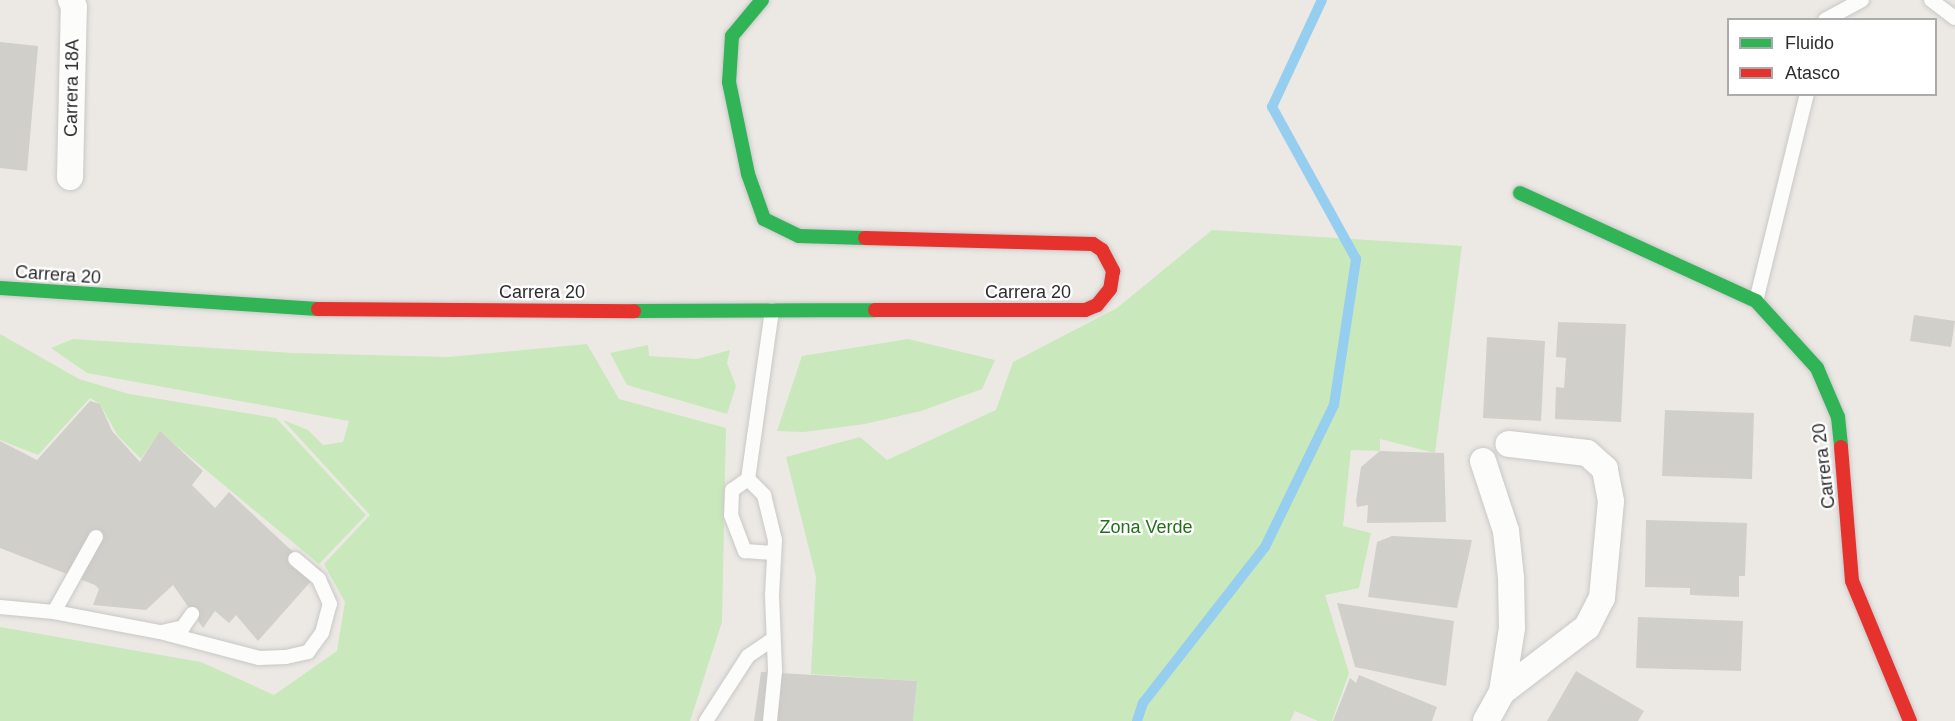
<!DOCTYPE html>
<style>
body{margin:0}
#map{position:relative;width:1955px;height:721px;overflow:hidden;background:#ece9e4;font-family:Helvetica,sans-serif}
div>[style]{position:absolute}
.green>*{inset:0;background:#c9e8bc}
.stream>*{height:10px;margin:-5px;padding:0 5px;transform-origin:5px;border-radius:5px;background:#95ceef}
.building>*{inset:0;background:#d1cfca}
.roads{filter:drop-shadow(0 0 2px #c9c8c8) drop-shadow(0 0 2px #c9c8c8)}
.lane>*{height:14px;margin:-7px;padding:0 7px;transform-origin:7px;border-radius:7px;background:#fcfcfb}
.street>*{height:26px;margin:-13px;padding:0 13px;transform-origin:13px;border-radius:13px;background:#fcfcfb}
.fast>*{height:14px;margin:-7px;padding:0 7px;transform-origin:7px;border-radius:7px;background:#30b455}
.jam>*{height:14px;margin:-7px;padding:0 7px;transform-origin:7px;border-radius:7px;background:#e5322d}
span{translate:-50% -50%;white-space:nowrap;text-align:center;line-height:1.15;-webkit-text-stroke:4.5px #fff;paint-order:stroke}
.street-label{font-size:18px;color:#2d2d2d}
.park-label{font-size:18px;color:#217018}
.legend{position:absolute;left:1727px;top:18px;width:210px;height:78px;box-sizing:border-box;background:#fff;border:2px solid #ababab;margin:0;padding:8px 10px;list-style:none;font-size:18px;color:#2d2d2d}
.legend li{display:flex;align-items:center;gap:12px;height:30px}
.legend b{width:30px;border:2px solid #ababab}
</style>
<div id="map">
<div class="green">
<div style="clip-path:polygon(1212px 230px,1462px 246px,1435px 453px,1380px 439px,1380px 451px,1351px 450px,1343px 526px,1371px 533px,1359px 588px,1325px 595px,1349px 673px,1332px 721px,1318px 721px,1295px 711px,1290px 721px,913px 721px,917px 681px,811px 674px,816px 577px,786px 457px,860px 437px,887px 460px,996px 410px,1013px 362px,1117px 308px)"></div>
<div style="clip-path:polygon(0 334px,79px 379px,129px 394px,276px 418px,366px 515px,319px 564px,160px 432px,141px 459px,118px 436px,100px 404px,90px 398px,38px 455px,0 440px)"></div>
<div style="clip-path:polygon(73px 339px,293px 353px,448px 357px,587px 344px,619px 399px,726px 428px,722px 622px,690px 721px,0 721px,0 627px,201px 662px,274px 695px,337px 651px,345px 602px,324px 564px,370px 515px,283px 420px,308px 430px,323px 445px,343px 442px,349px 421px,87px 373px,51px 348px)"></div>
<div style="clip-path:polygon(908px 339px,995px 360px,982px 389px,921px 411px,865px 424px,804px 432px,777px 431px,802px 356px)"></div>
<div style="clip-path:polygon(648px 345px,649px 356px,697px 359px,730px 350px,727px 363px,736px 386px,727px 414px,627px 385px,610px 353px)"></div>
</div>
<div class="stream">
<div style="left:1137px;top:721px;width:19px;rotate:-72deg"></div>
<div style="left:1143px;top:703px;width:198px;rotate:-52deg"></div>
<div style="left:1265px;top:547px;width:158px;rotate:-64.1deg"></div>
<div style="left:1334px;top:405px;width:148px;rotate:-81.4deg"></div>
<div style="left:1356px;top:259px;width:174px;rotate:-118.9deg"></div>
<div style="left:1272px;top:107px;width:118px;rotate:-65deg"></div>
</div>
<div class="building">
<div style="clip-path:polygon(0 42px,38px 46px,27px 171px,0 168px)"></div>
<div style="clip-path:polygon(1914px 315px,1955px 321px,1951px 347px,1910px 341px)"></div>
<div style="clip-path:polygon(1558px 322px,1626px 324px,1621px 422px,1555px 419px,1556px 387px,1564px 388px,1566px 358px,1556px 357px)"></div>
<div style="clip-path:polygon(1487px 337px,1545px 341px,1541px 421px,1483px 418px)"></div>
<div style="clip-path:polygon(90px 401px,100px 404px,112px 431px,140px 462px,160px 431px,203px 471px,192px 485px,215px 508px,229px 492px,291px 550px,321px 570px,258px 641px,236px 615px,229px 623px,215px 611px,203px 628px,173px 585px,146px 610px,93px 605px,99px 589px,95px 585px,0 548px,0 441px,37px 460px)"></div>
<div style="clip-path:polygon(1665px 410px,1754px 413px,1752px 479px,1662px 476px)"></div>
<div style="clip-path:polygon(1380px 451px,1444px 453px,1446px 522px,1367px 523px,1368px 505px,1357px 507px,1356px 501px,1361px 467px)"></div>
<div style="clip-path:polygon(1646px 520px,1747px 523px,1745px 576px,1739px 576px,1739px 597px,1690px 595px,1690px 588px,1645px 587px)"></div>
<div style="clip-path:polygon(1392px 536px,1472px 540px,1457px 608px,1368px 597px,1377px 542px)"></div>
<div style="clip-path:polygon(1337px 603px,1454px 621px,1446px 686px,1355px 667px)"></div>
<div style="clip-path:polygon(1638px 617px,1743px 621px,1741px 671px,1636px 668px)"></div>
<div style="clip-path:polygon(1576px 671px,1644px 711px,1638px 721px,1547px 721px)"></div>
<div style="clip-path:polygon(761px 672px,917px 681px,913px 721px,754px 721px)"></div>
<div style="clip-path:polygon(1359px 675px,1437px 707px,1432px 721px,1333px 721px,1350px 678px,1356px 683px)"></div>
</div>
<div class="roads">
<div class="lane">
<div style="left:1931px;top:0;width:30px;rotate:37deg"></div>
<div style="left:1825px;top:20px;width:42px;rotate:-28.4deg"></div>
<div style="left:1756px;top:301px;width:213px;rotate:-76.2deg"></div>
<div style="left:748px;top:479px;width:23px;rotate:45deg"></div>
<div style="left:764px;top:495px;width:46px;rotate:76.3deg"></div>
<div style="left:775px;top:540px;width:55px;rotate:93.1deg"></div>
<div style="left:772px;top:595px;width:76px;rotate:87.7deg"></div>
<div style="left:775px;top:671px;width:50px;rotate:95.7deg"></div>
<div style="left:748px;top:479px;width:171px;rotate:-81.9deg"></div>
<div style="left:748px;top:479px;width:19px;rotate:145deg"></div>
<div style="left:732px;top:490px;width:25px;rotate:92deg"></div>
<div style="left:731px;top:515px;width:39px;rotate:69deg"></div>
<div style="left:745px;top:551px;width:28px;rotate:4deg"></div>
<div style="left:0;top:607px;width:54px;rotate:5.3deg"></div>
<div style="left:54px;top:612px;width:108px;rotate:10.7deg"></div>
<div style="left:160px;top:632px;width:102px;rotate:14.7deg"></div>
<div style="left:259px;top:658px;width:27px;rotate:-2deg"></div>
<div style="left:286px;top:657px;width:23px;rotate:-13deg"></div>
<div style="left:308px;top:652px;width:24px;rotate:-54deg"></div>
<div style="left:322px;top:633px;width:30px;rotate:-75deg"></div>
<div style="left:330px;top:604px;width:27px;rotate:-114deg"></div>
<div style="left:319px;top:579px;width:31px;rotate:-140deg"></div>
<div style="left:54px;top:612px;width:86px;rotate:-60.8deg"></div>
<div style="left:162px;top:632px;width:22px;rotate:-13deg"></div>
<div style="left:183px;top:627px;width:16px;rotate:-55deg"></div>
<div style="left:706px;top:721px;width:77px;rotate:-57.1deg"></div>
<div style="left:748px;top:656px;width:29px;rotate:-34deg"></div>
</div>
<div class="street">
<div style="left:70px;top:177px;width:170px;rotate:-88.7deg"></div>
<div style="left:74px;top:7px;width:8px;rotate:-113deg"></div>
<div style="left:1483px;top:461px;width:74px;rotate:71.8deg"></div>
<div style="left:1506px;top:531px;width:47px;rotate:83.9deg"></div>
<div style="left:1511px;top:578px;width:50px;rotate:88.9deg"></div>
<div style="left:1512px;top:628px;width:65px;rotate:98.9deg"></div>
<div style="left:1502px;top:692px;width:33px;rotate:119deg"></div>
<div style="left:1502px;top:692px;width:107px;rotate:-37.4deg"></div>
<div style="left:1587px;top:627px;width:33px;rotate:-63deg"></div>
<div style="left:1602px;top:598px;width:97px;rotate:-84.7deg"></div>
<div style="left:1611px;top:501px;width:33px;rotate:-101deg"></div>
<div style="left:1605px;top:469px;width:24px;rotate:-138deg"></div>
<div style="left:1587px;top:453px;width:79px;rotate:-173.4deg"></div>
</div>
<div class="fast">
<div style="left:762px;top:0;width:47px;rotate:129.8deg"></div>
<div style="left:732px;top:36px;width:46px;rotate:93.7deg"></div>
<div style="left:729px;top:82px;width:94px;rotate:78.3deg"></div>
<div style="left:748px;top:174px;width:48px;rotate:70.4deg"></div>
<div style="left:764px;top:219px;width:39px;rotate:26deg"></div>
<div style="left:799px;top:236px;width:66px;rotate:1.7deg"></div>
<div style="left:1520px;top:193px;width:260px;rotate:24.6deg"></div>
<div style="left:1756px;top:301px;width:91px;rotate:47.7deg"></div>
<div style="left:1817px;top:368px;width:53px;rotate:66.8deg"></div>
<div style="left:1838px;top:417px;width:30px;rotate:84deg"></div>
<div style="left:0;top:288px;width:319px;rotate:3.8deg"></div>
<div style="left:634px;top:311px;width:241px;rotate:-0.2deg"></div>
</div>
<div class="jam">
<div style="left:865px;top:238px;width:228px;rotate:1.5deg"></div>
<div style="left:1093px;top:244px;width:11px;rotate:34deg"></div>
<div style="left:1102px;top:250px;width:24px;rotate:62deg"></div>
<div style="left:1113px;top:271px;width:18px;rotate:99deg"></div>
<div style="left:1110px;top:289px;width:21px;rotate:129deg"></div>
<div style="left:1097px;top:305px;width:13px;rotate:157deg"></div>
<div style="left:1085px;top:310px;width:210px;rotate:180deg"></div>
<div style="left:318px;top:309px;width:316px;rotate:0.4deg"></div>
<div style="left:1841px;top:447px;width:134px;rotate:85.3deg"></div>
<div style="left:1852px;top:581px;width:152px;rotate:67.5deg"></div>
</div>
</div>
<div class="street-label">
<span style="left:72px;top:88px;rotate:-89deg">Carrera 18A</span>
<span style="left:58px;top:275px;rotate:4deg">Carrera 20</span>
<span style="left:542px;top:292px">Carrera 20</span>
<span style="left:1028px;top:292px">Carrera 20</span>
<span style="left:1824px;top:466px;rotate:-97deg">Carrera 20</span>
</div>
<div class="park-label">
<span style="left:1146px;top:527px">Zona Verde</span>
</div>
<ul class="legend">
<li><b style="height:8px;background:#30b455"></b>Fluido</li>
<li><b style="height:8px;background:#e5322d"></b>Atasco</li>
</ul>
</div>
